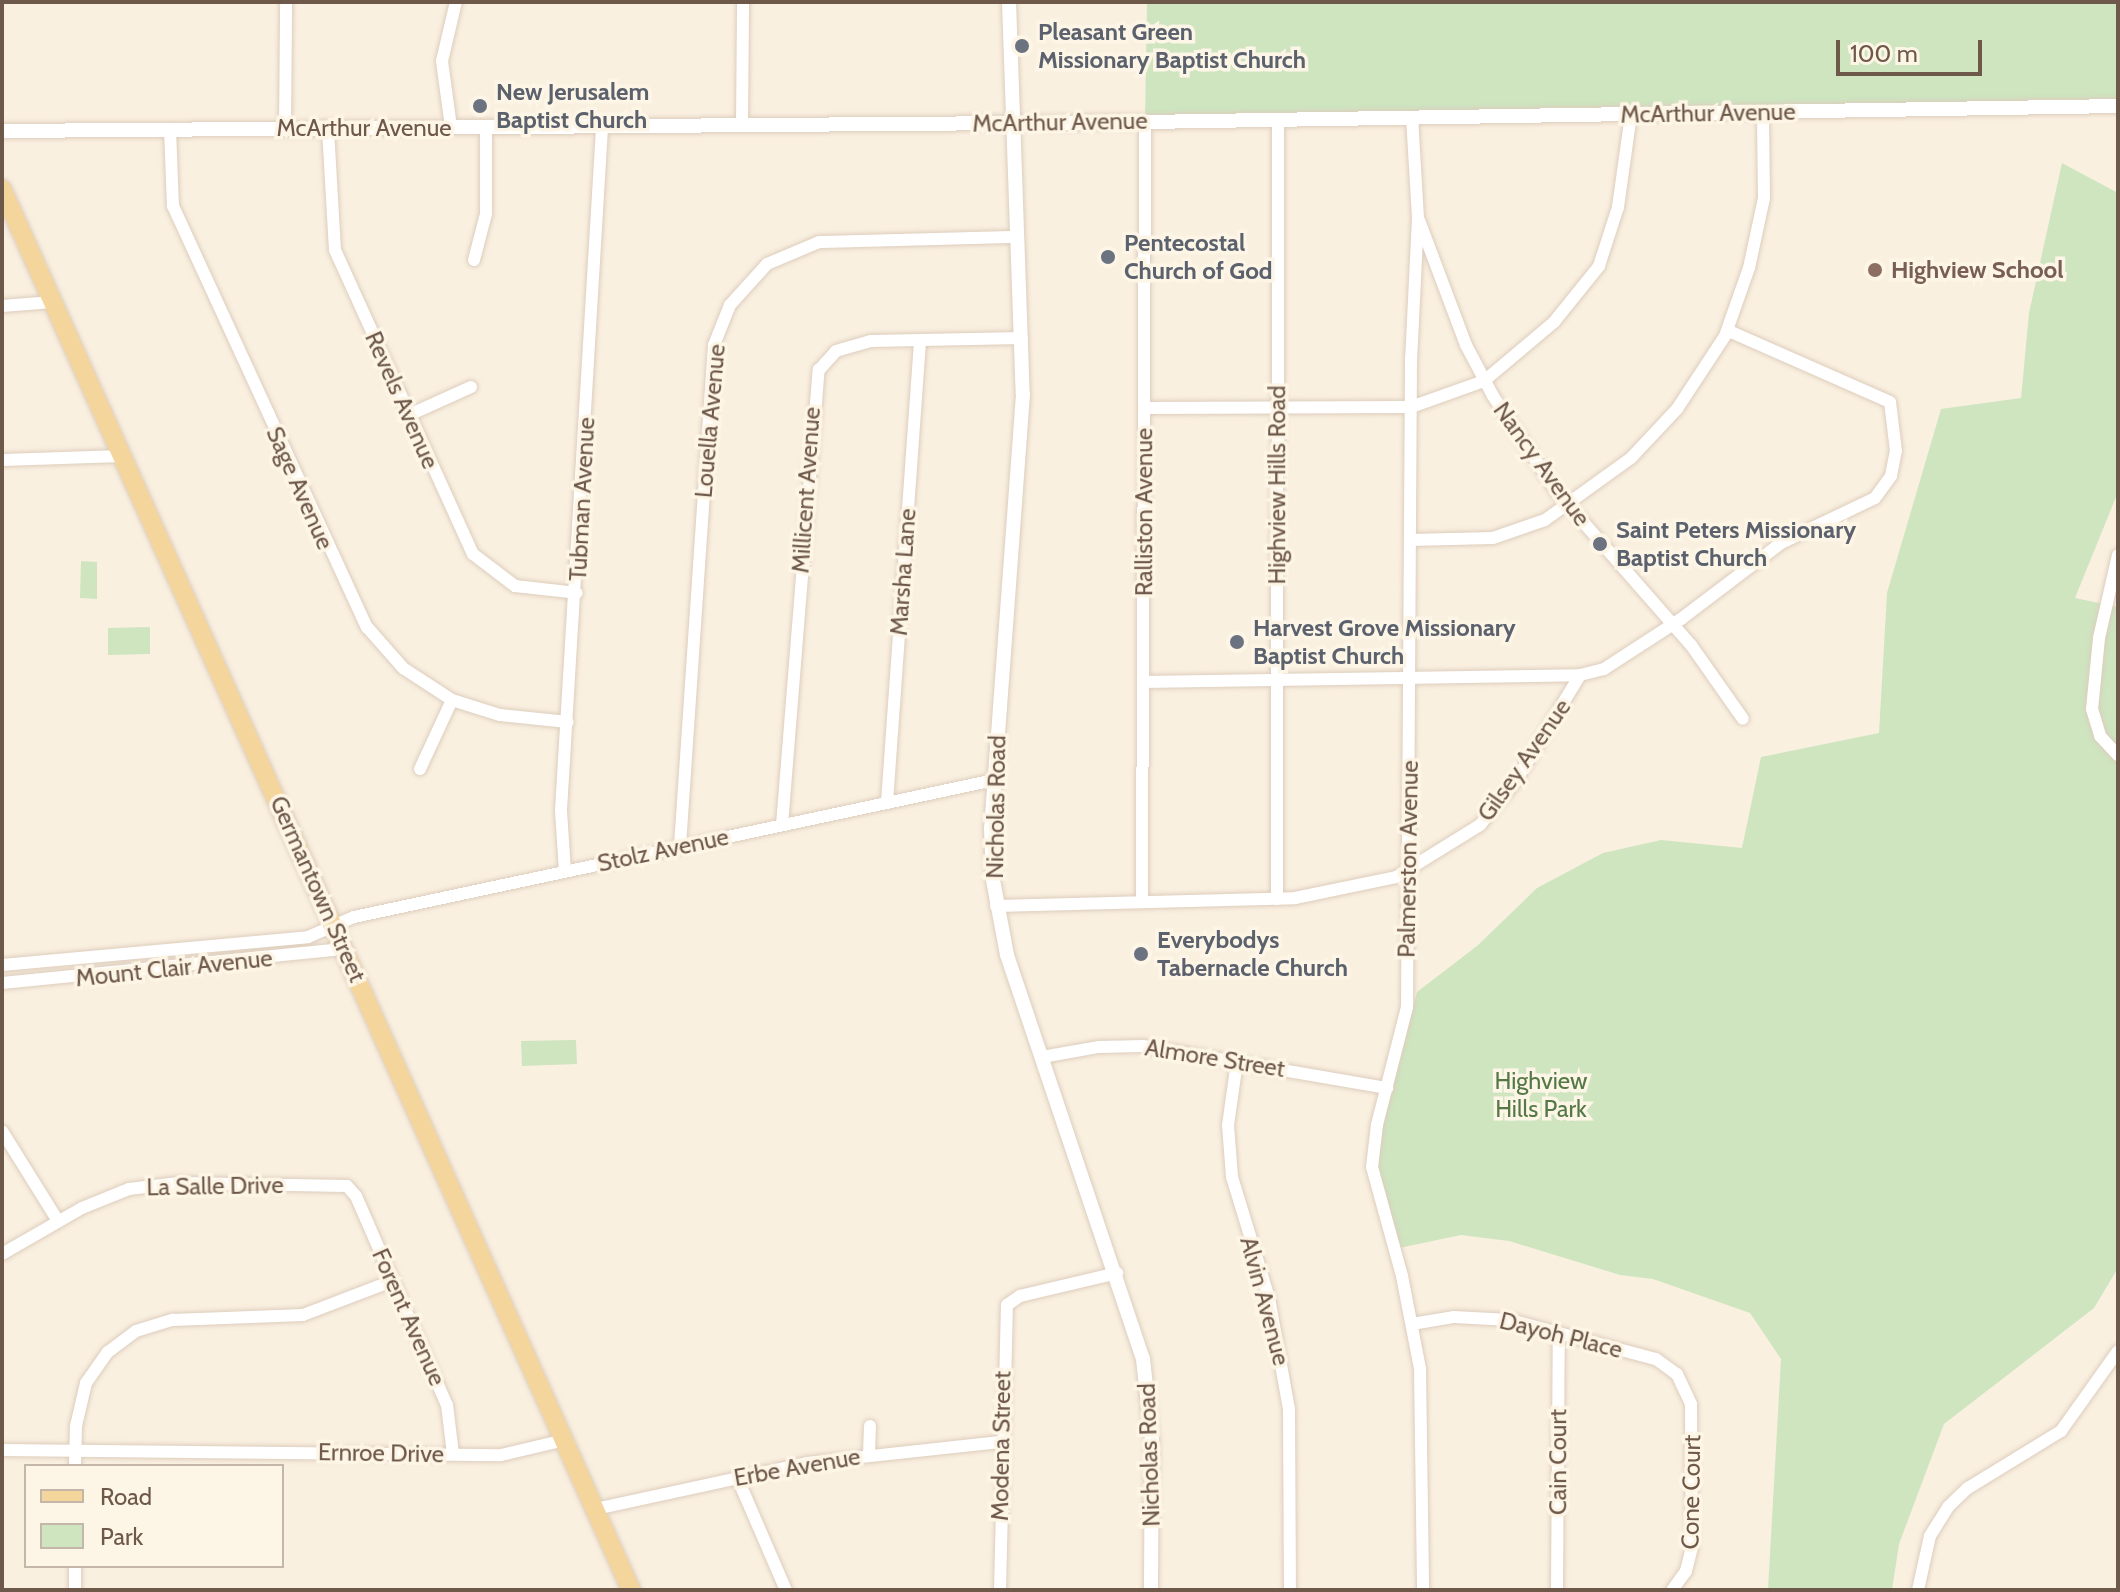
<!DOCTYPE html>
<style>
body{margin:0}
#map{position:relative;width:2120px;height:1592px;overflow:hidden;background:#faf0e0;font-family:Cabin,sans-serif}
div>[style]{position:absolute}
.green>*{inset:0;background:#cee5c0}
.roads{filter:drop-shadow(0 0 2px #ddcdbd) drop-shadow(0 0 2px #ddcdbd)}
.minor>*{height:12px;margin:-6px;padding:0 6px;transform-origin:6px;border-radius:6px;background:#fff}
.tertiary>*{height:14px;margin:-7px;padding:0 7px;transform-origin:7px;border-radius:7px;background:#fff}
.primary>*{height:18px;margin:-9px;padding:0 9px;transform-origin:9px;border-radius:9px;background:#f4d69d}
.dots>*{width:22px;height:22px;translate:-50% -50%;box-sizing:border-box;border:4px solid #fdf5e6;border-radius:50%}
span{translate:-50% -50%;white-space:nowrap;text-align:center;line-height:1.15;-webkit-text-stroke:7px #fdf5e6;paint-order:stroke}
.worship-label{font-size:24px;color:#5b616d;font-weight:700}
.left{translate:0 -50%;text-align:left}
.street-label{font-size:24px;color:#6e584a}
.education-label{font-size:24px;color:#785e54;font-weight:700}
.park-label{font-size:24px;color:#547946}
.frame{position:absolute;inset:0;border:4px solid #6e584a;pointer-events:none}
.legend{position:absolute;left:24px;top:1464px;width:260px;height:104px;box-sizing:border-box;background:#fdf5e6;border:2px solid #c4b6a8;margin:0;padding:10px 14px;list-style:none;font-size:24px;color:#6e584a}
.legend li{display:flex;align-items:center;gap:16px;height:40px}
.legend b{width:40px;border:2px solid #c4b6a8}
.scale{position:absolute;left:1836px;top:40px;width:146px;height:36px;box-sizing:border-box;border:4px solid #6e584a;border-top:0;padding-left:10px;font-size:24px;line-height:28px;white-space:nowrap;color:#6e584a;-webkit-text-stroke:6px #fdf5e6;paint-order:stroke}
</style>
<div id="map">
<div class="green">
<div style="clip-path:polygon(1147px 2px,2118px 2px,2118px 106px,1145px 122px)"></div>
<div style="clip-path:polygon(2062px 163px,2118px 193px,2118px 492px,2075px 598px,2118px 607px,2118px 1268px,2094px 1308px,1944px 1424px,1899px 1544px,1892px 1590px,1768px 1590px,1781px 1359px,1750px 1313px,1653px 1279px,1620px 1275px,1509px 1241px,1461px 1235px,1399px 1248px,1378px 1175px,1381px 1128px,1417px 992px,1477px 946px,1537px 888px,1603px 853px,1661px 840px,1742px 848px,1761px 757px,1879px 733px,1887px 593px,1941px 409px,2021px 398px,2029px 313px)"></div>
<div style="clip-path:polygon(81px 561px,97px 562px,97px 599px,80px 598px)"></div>
<div style="clip-path:polygon(150px 627px,150px 654px,108px 655px,108px 628px)"></div>
<div style="clip-path:polygon(576px 1040px,577px 1064px,522px 1066px,521px 1041px)"></div>
</div>
<div class="roads">
<div class="minor">
<div style="left:1412px;top:117px;width:101px;rotate:86.6deg"></div>
<div style="left:1418px;top:218px;width:141px;rotate:92.8deg"></div>
<div style="left:1411px;top:359px;width:648px;rotate:90.35deg"></div>
<div style="left:1407px;top:1007px;width:122px;rotate:104.3deg"></div>
<div style="left:1377px;top:1125px;width:42px;rotate:96.8deg"></div>
<div style="left:1372px;top:1167px;width:113px;rotate:74.6deg"></div>
<div style="left:1402px;top:1276px;width:95px;rotate:79deg"></div>
<div style="left:1420px;top:1369px;width:221px;rotate:89.2deg"></div>
<div style="left:742px;top:125px;width:123px;rotate:-89.5deg"></div>
<div style="left:451px;top:127px;width:67px;rotate:-97.8deg"></div>
<div style="left:442px;top:61px;width:61px;rotate:-76.7deg"></div>
<div style="left:170px;top:129px;width:77px;rotate:87.8deg"></div>
<div style="left:173px;top:206px;width:464px;rotate:65.3deg"></div>
<div style="left:367px;top:627px;width:55px;rotate:48.7deg"></div>
<div style="left:403px;top:668px;width:59px;rotate:33.1deg"></div>
<div style="left:452px;top:700px;width:50px;rotate:17.4deg"></div>
<div style="left:500px;top:715px;width:68px;rotate:5.9deg"></div>
<div style="left:285px;top:129px;width:127px;rotate:-89.5deg"></div>
<div style="left:328px;top:129px;width:121px;rotate:86.7deg"></div>
<div style="left:335px;top:250px;width:334px;rotate:65.6deg"></div>
<div style="left:473px;top:554px;width:53px;rotate:37.3deg"></div>
<div style="left:515px;top:586px;width:62px;rotate:6.4deg"></div>
<div style="left:1419px;top:220px;width:134px;rotate:69.4deg"></div>
<div style="left:1466px;top:345px;width:58px;rotate:62.1deg"></div>
<div style="left:1493px;top:396px;width:114px;rotate:56.4deg"></div>
<div style="left:1556px;top:491px;width:205px;rotate:48.8deg"></div>
<div style="left:1691px;top:645px;width:90px;rotate:54.9deg"></div>
<div style="left:474px;top:260px;width:48px;rotate:-75.4deg"></div>
<div style="left:486px;top:214px;width:86px;rotate:-90deg"></div>
<div style="left:2px;top:306px;width:51px;rotate:-4.5deg"></div>
<div style="left:1144px;top:408px;width:267px;rotate:-0.2deg"></div>
<div style="left:1411px;top:407px;width:77px;rotate:-19.6deg"></div>
<div style="left:1484px;top:381px;width:92px;rotate:-40.1deg"></div>
<div style="left:1554px;top:322px;width:72px;rotate:-51.2deg"></div>
<div style="left:1599px;top:266px;width:62px;rotate:-72.1deg"></div>
<div style="left:1618px;top:207px;width:94px;rotate:-82deg"></div>
<div style="left:409px;top:415px;width:68px;rotate:-24.3deg"></div>
<div style="left:2px;top:460px;width:121px;rotate:-1.9deg"></div>
<div style="left:1410px;top:540px;width:83px;rotate:-1.4deg"></div>
<div style="left:1493px;top:538px;width:55px;rotate:-19.1deg"></div>
<div style="left:1545px;top:520px;width:106px;rotate:-35.8deg"></div>
<div style="left:1631px;top:458px;width:67px;rotate:-46.8deg"></div>
<div style="left:1677px;top:409px;width:87px;rotate:-56.7deg"></div>
<div style="left:1725px;top:336px;width:72px;rotate:-70.6deg"></div>
<div style="left:1749px;top:268px;width:72px;rotate:-77.9deg"></div>
<div style="left:1764px;top:198px;width:86px;rotate:-90.7deg"></div>
<div style="left:2118px;top:555px;width:85px;rotate:102.9deg"></div>
<div style="left:2099px;top:638px;width:71px;rotate:95.6deg"></div>
<div style="left:2092px;top:709px;width:28px;rotate:73deg"></div>
<div style="left:2100px;top:736px;width:26px;rotate:47deg"></div>
<div style="left:1143px;top:682px;width:437px;rotate:-0.9deg"></div>
<div style="left:1580px;top:675px;width:25px;rotate:-14deg"></div>
<div style="left:1604px;top:669px;width:92px;rotate:-33deg"></div>
<div style="left:1681px;top:619px;width:126px;rotate:-37.2deg"></div>
<div style="left:1781px;top:543px;width:104px;rotate:-25.6deg"></div>
<div style="left:1875px;top:498px;width:27px;rotate:-54deg"></div>
<div style="left:1891px;top:476px;width:25px;rotate:-79deg"></div>
<div style="left:1896px;top:451px;width:49px;rotate:-97deg"></div>
<div style="left:1890px;top:402px;width:178px;rotate:-156.2deg"></div>
<div style="left:420px;top:769px;width:76px;rotate:-65.1deg"></div>
<div style="left:887px;top:802px;width:462px;rotate:-85.9deg"></div>
<div style="left:782px;top:825px;width:457px;rotate:-85.4deg"></div>
<div style="left:819px;top:370px;width:25px;rotate:-48deg"></div>
<div style="left:836px;top:351px;width:36px;rotate:-16deg"></div>
<div style="left:871px;top:341px;width:151px;rotate:-1.1deg"></div>
<div style="left:680px;top:846px;width:502px;rotate:-86.12deg"></div>
<div style="left:714px;top:345px;width:43px;rotate:-68.2deg"></div>
<div style="left:730px;top:305px;width:55px;rotate:-47.9deg"></div>
<div style="left:767px;top:264px;width:56px;rotate:-22.9deg"></div>
<div style="left:819px;top:242px;width:195px;rotate:-1.5deg"></div>
<div style="left:565px;top:871px;width:61px;rotate:-93.8deg"></div>
<div style="left:561px;top:810px;width:684px;rotate:-86.56deg"></div>
<div style="left:1277px;top:899px;width:780px;rotate:-89.93deg"></div>
<div style="left:1142px;top:902px;width:780px;rotate:-89.78deg"></div>
<div style="left:996px;top:906px;width:299px;rotate:-1.5deg"></div>
<div style="left:1295px;top:898px;width:103px;rotate:-11.7deg"></div>
<div style="left:1396px;top:877px;width:99px;rotate:-31.8deg"></div>
<div style="left:1480px;top:825px;width:55px;rotate:-50.9deg"></div>
<div style="left:1515px;top:782px;width:125px;rotate:-58.7deg"></div>
<div style="left:2px;top:965px;width:307px;rotate:-5.2deg"></div>
<div style="left:308px;top:937px;width:50px;rotate:-23.5deg"></div>
<div style="left:354px;top:917px;width:654px;rotate:-12.08deg"></div>
<div style="left:2px;top:983px;width:345px;rotate:-5.7deg"></div>
<div style="left:1042px;top:1057px;width:58px;rotate:-10deg"></div>
<div style="left:1099px;top:1047px;width:44px;rotate:-1.3deg"></div>
<div style="left:1143px;top:1046px;width:248px;rotate:9.8deg"></div>
<div style="left:1237px;top:1062px;width:64px;rotate:98.1deg"></div>
<div style="left:1228px;top:1125px;width:52px;rotate:85.6deg"></div>
<div style="left:1232px;top:1177px;width:127px;rotate:73deg"></div>
<div style="left:1269px;top:1298px;width:113px;rotate:79.8deg"></div>
<div style="left:1289px;top:1409px;width:181px;rotate:89.7deg"></div>
<div style="left:2px;top:1131px;width:106px;rotate:58.1deg"></div>
<div style="left:2px;top:1254px;width:92px;rotate:-29.9deg"></div>
<div style="left:82px;top:1208px;width:51px;rotate:-22deg"></div>
<div style="left:129px;top:1189px;width:50px;rotate:-6.8deg"></div>
<div style="left:179px;top:1183px;width:168px;rotate:1deg"></div>
<div style="left:347px;top:1186px;width:13px;rotate:48deg"></div>
<div style="left:356px;top:1196px;width:228px;rotate:66.5deg"></div>
<div style="left:447px;top:1405px;width:49px;rotate:83deg"></div>
<div style="left:1412px;top:1324px;width:43px;rotate:-9.5deg"></div>
<div style="left:1454px;top:1317px;width:56px;rotate:3.1deg"></div>
<div style="left:1510px;top:1320px;width:151px;rotate:15deg"></div>
<div style="left:1656px;top:1359px;width:26px;rotate:36deg"></div>
<div style="left:1677px;top:1374px;width:33px;rotate:65deg"></div>
<div style="left:1691px;top:1404px;width:143px;rotate:89.6deg"></div>
<div style="left:1692px;top:1547px;width:25px;rotate:104deg"></div>
<div style="left:1686px;top:1571px;width:24px;rotate:126deg"></div>
<div style="left:2px;top:1450px;width:499px;rotate:0.6deg"></div>
<div style="left:501px;top:1455px;width:66px;rotate:-13.2deg"></div>
<div style="left:869px;top:1454px;width:28px;rotate:-88deg"></div>
<div style="left:75px;top:1466px;width:40px;rotate:-88.6deg"></div>
<div style="left:76px;top:1426px;width:44px;rotate:-76.9deg"></div>
<div style="left:86px;top:1383px;width:38px;rotate:-55deg"></div>
<div style="left:108px;top:1352px;width:35px;rotate:-37deg"></div>
<div style="left:136px;top:1331px;width:39px;rotate:-17deg"></div>
<div style="left:173px;top:1320px;width:130px;rotate:-2.2deg"></div>
<div style="left:303px;top:1315px;width:95px;rotate:-20.9deg"></div>
<div style="left:737px;top:1477px;width:123px;rotate:66.6deg"></div>
<div style="left:595px;top:1509px;width:217px;rotate:-12.2deg"></div>
<div style="left:807px;top:1463px;width:195px;rotate:-6.2deg"></div>
<div style="left:75px;top:1566px;width:24px;rotate:90deg"></div>
<div style="left:1000px;top:1590px;width:285px;rotate:-88.6deg"></div>
<div style="left:1007px;top:1305px;width:16px;rotate:-35deg"></div>
<div style="left:1020px;top:1296px;width:100px;rotate:-13.3deg"></div>
<div style="left:1557px;top:1590px;width:257px;rotate:-89.6deg"></div>
<div style="left:1918px;top:1590px;width:55px;rotate:-77.5deg"></div>
<div style="left:1930px;top:1536px;width:34px;rotate:-58deg"></div>
<div style="left:1948px;top:1507px;width:28px;rotate:-44deg"></div>
<div style="left:1968px;top:1488px;width:109px;rotate:-31.5deg"></div>
<div style="left:2061px;top:1431px;width:98px;rotate:-54.5deg"></div>
</div>
<div class="tertiary">
<div style="left:1009px;top:2px;width:392px;rotate:88deg"></div>
<div style="left:1023px;top:394px;width:435px;rotate:94.2deg"></div>
<div style="left:991px;top:828px;width:52px;rotate:87.8deg"></div>
<div style="left:993px;top:880px;width:76px;rotate:79.4deg"></div>
<div style="left:1007px;top:955px;width:426px;rotate:71.4deg"></div>
<div style="left:1143px;top:1359px;width:81px;rotate:83.7deg"></div>
<div style="left:1152px;top:1440px;width:150px;rotate:90.4deg"></div>
<div style="left:2px;top:131px;width:1143px;rotate:-0.45deg"></div>
<div style="left:1145px;top:122px;width:973px;rotate:-0.94deg"></div>
</div>
<div class="primary">
<div style="left:2px;top:189px;width:1536px;rotate:65.82deg"></div>
</div>
</div>
<div class="dots">
<div style="left:1022px;top:46px;background:#6b7280"></div>
<div style="left:480px;top:106px;background:#6b7280"></div>
<div style="left:1108px;top:257px;background:#6b7280"></div>
<div style="left:1875px;top:270px;background:#8d6e63"></div>
<div style="left:1600px;top:544px;background:#6b7280"></div>
<div style="left:1237px;top:642px;background:#6b7280"></div>
<div style="left:1141px;top:954px;background:#6b7280"></div>
</div>
<div class="worship-label">
<span class="left" style="left:1038px;top:46px">Pleasant Green<br>Missionary Baptist Church</span>
<span class="left" style="left:496px;top:106px">New Jerusalem<br>Baptist Church</span>
<span class="left" style="left:1124px;top:257px">Pentecostal<br>Church of God</span>
<span class="left" style="left:1616px;top:544px">Saint Peters Missionary<br>Baptist Church</span>
<span class="left" style="left:1253px;top:642px">Harvest Grove Missionary<br>Baptist Church</span>
<span class="left" style="left:1157px;top:954px">Everybodys<br>Tabernacle Church</span>
</div>
<div class="street-label">
<span style="left:1708px;top:113px;rotate:-1deg">McArthur Avenue</span>
<span style="left:1060px;top:122px;rotate:-1deg">McArthur Avenue</span>
<span style="left:364px;top:128px">McArthur Avenue</span>
<span style="left:402px;top:400px;rotate:66deg">Revels Avenue</span>
<span style="left:710px;top:421px;rotate:-85deg">Louella Avenue</span>
<span style="left:1542px;top:464px;rotate:54deg">Nancy Avenue</span>
<span style="left:1277px;top:485px;rotate:-90deg">Highview Hills Road</span>
<span style="left:300px;top:488px;rotate:66deg">Sage Avenue</span>
<span style="left:806px;top:490px;rotate:-86deg">Millicent Avenue</span>
<span style="left:582px;top:499px;rotate:-87deg">Tubman Avenue</span>
<span style="left:1144px;top:512px;rotate:-90deg">Ralliston Avenue</span>
<span style="left:903px;top:572px;rotate:-86deg">Marsha Lane</span>
<span style="left:1524px;top:760px;rotate:-55deg">Gilsey Avenue</span>
<span style="left:996px;top:807px;rotate:-89deg">Nicholas Road</span>
<span style="left:663px;top:850px;rotate:-12deg">Stolz Avenue</span>
<span style="left:1408px;top:859px;rotate:-89deg">Palmerston Avenue</span>
<span style="left:318px;top:889px;rotate:66deg">Germantown Street</span>
<span style="left:174px;top:968px;rotate:-6deg">Mount Clair Avenue</span>
<span style="left:1215px;top:1058px;rotate:9deg">Almore Street</span>
<span style="left:215px;top:1186px;rotate:-1deg">La Salle Drive</span>
<span style="left:1265px;top:1301px;rotate:75deg">Alvin Avenue</span>
<span style="left:409px;top:1317px;rotate:66deg">Forent Avenue</span>
<span style="left:1561px;top:1335px;rotate:14deg">Dayoh Place</span>
<span style="left:1001px;top:1446px;rotate:-89deg">Modena Street</span>
<span style="left:381px;top:1453px;rotate:1deg">Ernroe Drive</span>
<span style="left:1149px;top:1455px;rotate:-92deg">Nicholas Road</span>
<span style="left:1558px;top:1462px;rotate:-90deg">Cain Court</span>
<span style="left:797px;top:1467px;rotate:-10deg">Erbe Avenue</span>
<span style="left:1691px;top:1492px;rotate:-89deg">Cone Court</span>
</div>
<div class="education-label">
<span class="left" style="left:1891px;top:270px">Highview School</span>
</div>
<div class="park-label">
<span style="left:1541px;top:1095px">Highview<br>Hills Park</span>
</div>
<div class="frame"></div>
<ul class="legend">
<li><b style="height:10px;background:#f4d69d"></b>Road</li>
<li><b style="height:22px;background:#cee5c0"></b>Park</li>
</ul>
<div class="scale">100 m</div>
</div>
